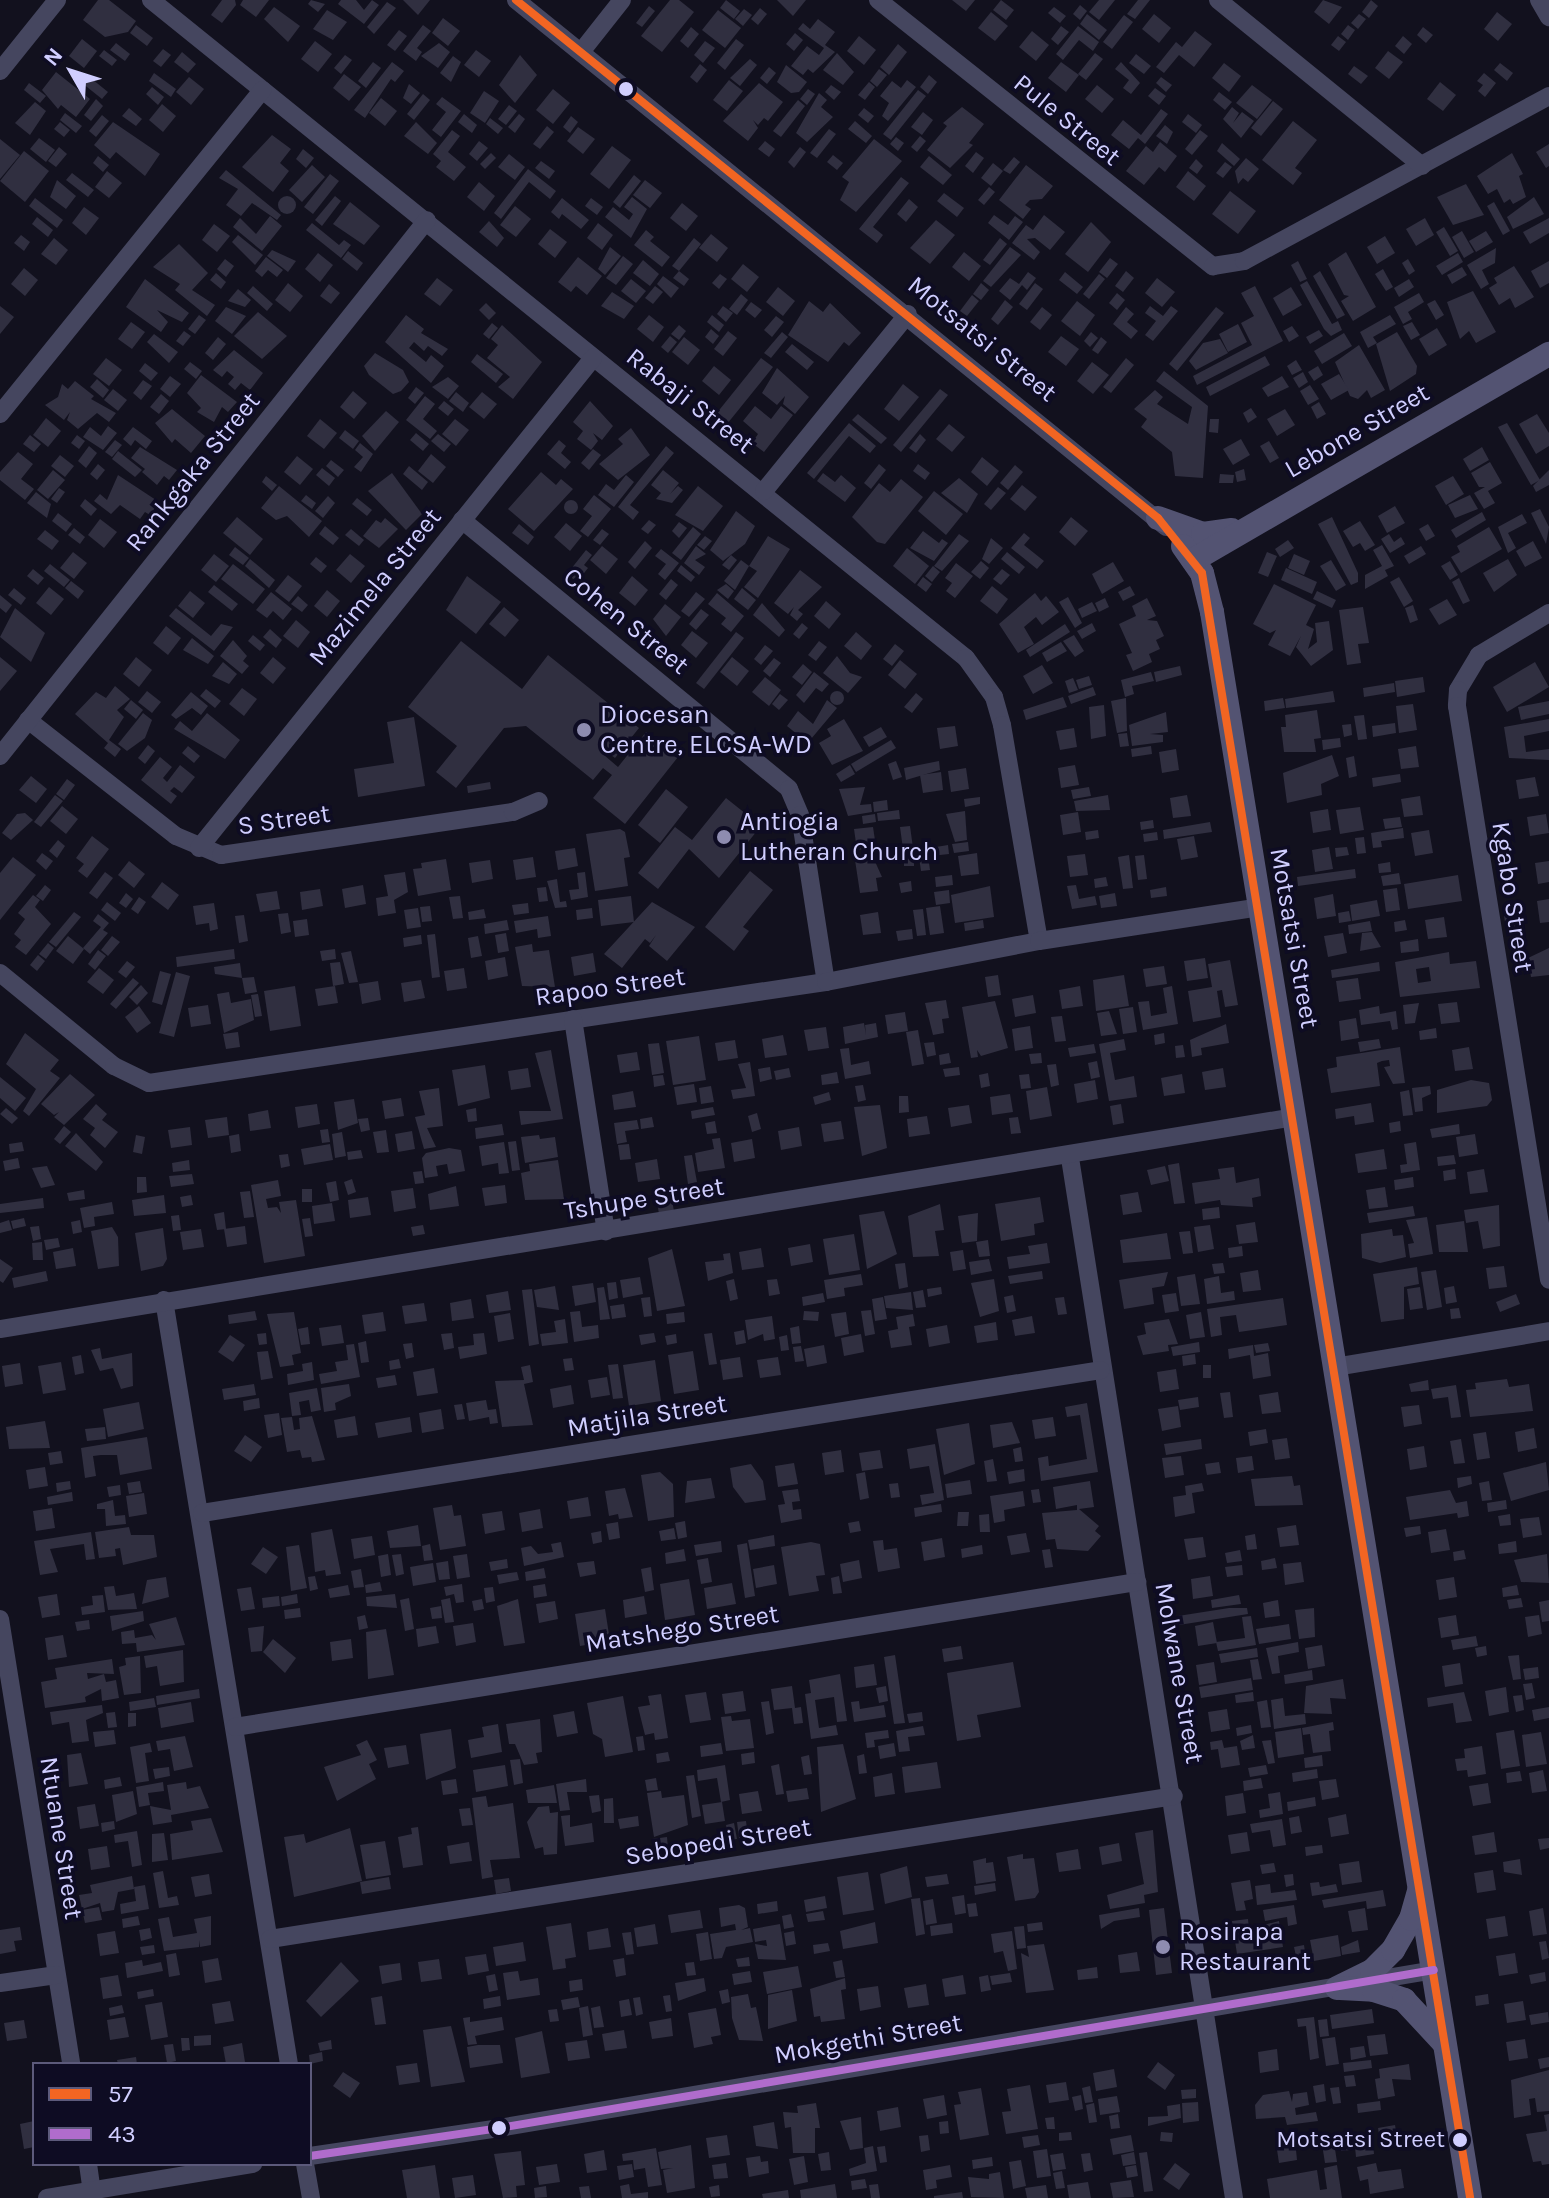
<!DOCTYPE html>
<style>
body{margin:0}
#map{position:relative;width:1549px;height:2198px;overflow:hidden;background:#12111e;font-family:Karla,sans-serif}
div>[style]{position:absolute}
.building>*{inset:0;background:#302f40}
.round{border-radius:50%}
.street>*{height:18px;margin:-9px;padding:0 9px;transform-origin:9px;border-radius:9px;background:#45465f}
.secondary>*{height:24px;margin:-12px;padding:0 12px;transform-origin:12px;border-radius:12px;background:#535372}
.bus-1>*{height:8px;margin:-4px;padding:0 4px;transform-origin:4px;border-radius:4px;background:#f26522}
.bus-2>*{height:8px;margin:-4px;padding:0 4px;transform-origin:4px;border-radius:4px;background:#b06ccc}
.dots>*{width:22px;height:22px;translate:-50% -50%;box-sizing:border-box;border:4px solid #0e0c23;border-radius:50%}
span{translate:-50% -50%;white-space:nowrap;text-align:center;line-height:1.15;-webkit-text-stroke:7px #0e0c23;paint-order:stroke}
.bus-label{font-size:24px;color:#d0ceff}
.right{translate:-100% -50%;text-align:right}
.street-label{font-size:26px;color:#d0ceff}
.poi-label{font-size:26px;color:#d0ceff}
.left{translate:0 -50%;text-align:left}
.legend{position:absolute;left:32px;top:2062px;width:280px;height:104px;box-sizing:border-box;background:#0e0c23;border:2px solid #5c5a7b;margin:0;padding:10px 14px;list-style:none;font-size:24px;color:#d0ceff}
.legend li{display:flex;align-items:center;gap:16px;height:40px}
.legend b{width:40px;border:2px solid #5c5a7b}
.north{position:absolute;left:32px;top:32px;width:80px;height:80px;-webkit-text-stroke:6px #0e0c23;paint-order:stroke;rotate:309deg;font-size:22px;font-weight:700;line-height:32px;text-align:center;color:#d0ceff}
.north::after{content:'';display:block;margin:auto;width:28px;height:36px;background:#d0ceff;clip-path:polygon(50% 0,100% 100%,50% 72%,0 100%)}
</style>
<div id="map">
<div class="building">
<div style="clip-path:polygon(98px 0,109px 0,136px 21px,128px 32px,105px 37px,83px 20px)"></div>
<div style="clip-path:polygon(222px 0,235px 0,236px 5px,222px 23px,211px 15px)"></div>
<div style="clip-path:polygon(243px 0,269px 0,256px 17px,240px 5px)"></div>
<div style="clip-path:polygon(311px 0,325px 4px,318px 12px,308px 4px)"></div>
<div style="clip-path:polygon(341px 0,356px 0,364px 10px,372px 0,379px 5px,364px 24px,338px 4px)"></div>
<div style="clip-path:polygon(403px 0,430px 0,418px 15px)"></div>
<div style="clip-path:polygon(670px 0,679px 0,694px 12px,662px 52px,641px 36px)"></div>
<div style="clip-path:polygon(726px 0,740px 11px,734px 19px,720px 8px)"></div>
<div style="clip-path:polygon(777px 0,806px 0,793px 16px)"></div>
<div style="clip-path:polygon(952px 0,975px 0,966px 11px)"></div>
<div style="clip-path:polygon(1001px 0,1014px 10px,1006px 20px,993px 10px)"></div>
<div style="clip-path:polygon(1099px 0,1115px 0,1099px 20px,1089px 12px)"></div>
<div style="clip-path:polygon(1138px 0,1150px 0,1135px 19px,1127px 14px)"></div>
<div style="clip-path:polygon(1323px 0,1342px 7px,1329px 24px,1314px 12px)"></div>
<div style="clip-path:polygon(1371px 0,1378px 6px,1369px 18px,1362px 12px)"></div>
<div style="clip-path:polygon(387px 2px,396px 8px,374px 34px,367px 27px)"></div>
<div style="clip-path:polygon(1080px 5px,1087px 11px,1080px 20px,1073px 14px)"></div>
<div style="clip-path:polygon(649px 6px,655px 11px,642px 27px,636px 23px)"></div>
<div style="clip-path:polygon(274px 7px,300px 26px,288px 42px,264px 19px)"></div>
<div style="clip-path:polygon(1054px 7px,1066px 16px,1060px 23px,1048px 13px)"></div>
<div style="clip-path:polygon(760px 8px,767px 14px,758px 25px,751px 19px)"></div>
<div style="clip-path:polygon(744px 9px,752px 15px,743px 26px,735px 19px)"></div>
<div style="clip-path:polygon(327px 10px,347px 22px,333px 40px,313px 29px)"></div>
<div style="clip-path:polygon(718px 10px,741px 28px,725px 48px,702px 30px)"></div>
<div style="clip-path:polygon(991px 12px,1008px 26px,995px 41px,978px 28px)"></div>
<div style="clip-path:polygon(1497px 12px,1512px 24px,1498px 41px,1484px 29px)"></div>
<div style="clip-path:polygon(1087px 14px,1107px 30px,1099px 40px,1080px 24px)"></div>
<div style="clip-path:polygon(1154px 14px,1171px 28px,1159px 43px,1142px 29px)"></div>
<div style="clip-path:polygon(1359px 14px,1366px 19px,1358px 29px,1351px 23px)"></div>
<div style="clip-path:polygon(1124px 15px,1133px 22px,1112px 49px,1103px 42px)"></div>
<div style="clip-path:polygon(443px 18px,460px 31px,448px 46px,432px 33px)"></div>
<div style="clip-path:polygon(818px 19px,835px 32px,825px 45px,835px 52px,813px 73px,808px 69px,803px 75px,791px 66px,807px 46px,819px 55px,824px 48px,798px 29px,803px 23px,810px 29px)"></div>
<div style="clip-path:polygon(136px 25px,153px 38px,147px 46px,130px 33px)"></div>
<div style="clip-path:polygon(423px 25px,431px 31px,417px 48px,422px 52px,416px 61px,403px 51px)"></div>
<div style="clip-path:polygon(1348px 25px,1355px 30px,1348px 40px,1341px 34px)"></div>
<div style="clip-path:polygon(1061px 26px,1069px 32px,1058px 45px,1051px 39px)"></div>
<div style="clip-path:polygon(1078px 26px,1099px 42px,1093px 51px,1079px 40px,1063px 60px,1056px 54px)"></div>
<div style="clip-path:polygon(691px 27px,699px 34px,688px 48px,680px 41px)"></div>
<div style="clip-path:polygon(1423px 27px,1433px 35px,1426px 43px,1417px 35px)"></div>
<div style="clip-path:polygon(399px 30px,407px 36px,395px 51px,387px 45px)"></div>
<div style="clip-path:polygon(1032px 31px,1049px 45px,1036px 61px,1019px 47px)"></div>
<div style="clip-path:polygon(1195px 31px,1212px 44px,1194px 67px,1179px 55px,1164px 73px,1156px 67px,1176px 42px,1182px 47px)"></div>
<div style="clip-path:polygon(795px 33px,803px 40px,794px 51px,786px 44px)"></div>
<div style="clip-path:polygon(859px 36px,876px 50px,864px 65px,847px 51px)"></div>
<div style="clip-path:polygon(1338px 36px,1346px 42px,1339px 51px,1331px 45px)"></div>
<div style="clip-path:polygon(1403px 36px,1412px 44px,1404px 54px,1395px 46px)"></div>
<div style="clip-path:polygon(82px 39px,97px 51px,84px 68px,69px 56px)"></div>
<div style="clip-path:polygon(736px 39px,744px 45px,725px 70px,717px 63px)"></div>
<div style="clip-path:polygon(315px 41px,332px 54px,318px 72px,301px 59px)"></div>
<div style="clip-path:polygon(705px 41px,715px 48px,703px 63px,694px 55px)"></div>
<div style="clip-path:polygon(116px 43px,130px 54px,125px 61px,110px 50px)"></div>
<div style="clip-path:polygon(439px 43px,450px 52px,438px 68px,421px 56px)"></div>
<div style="clip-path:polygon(898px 44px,907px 52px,889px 75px,880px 67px)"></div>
<div style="clip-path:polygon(163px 49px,171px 55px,161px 67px,153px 61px)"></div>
<div style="clip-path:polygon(104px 50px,117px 60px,112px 66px,99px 56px)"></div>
<div style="clip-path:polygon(476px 50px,491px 61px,479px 77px,464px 65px)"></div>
<div style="clip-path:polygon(1388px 51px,1403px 62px,1389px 79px,1375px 68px)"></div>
<div style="clip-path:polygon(182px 52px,196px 64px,188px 73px,174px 62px)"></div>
<div style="clip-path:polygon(837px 53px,854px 72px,843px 85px,823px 70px)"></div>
<div style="clip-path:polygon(1095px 53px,1103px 59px,1086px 80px,1078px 74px)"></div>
<div style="clip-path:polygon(1136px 54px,1151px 66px,1144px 74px,1129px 63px)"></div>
<div style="clip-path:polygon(345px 55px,352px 60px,341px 74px,334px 68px)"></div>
<div style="clip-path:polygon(520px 55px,537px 75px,515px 103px,499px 85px)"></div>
<div style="clip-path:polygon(453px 56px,461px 62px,451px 82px,440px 73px)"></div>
<div style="clip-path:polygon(750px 59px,757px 65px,740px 86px,730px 78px)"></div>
<div style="clip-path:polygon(373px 62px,381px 68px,366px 88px,358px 81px)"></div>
<div style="clip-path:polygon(392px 62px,404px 71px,395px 82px,391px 79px,365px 118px,354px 110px)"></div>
<div style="clip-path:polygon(1061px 62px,1079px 75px,1066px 92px,1048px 78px)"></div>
<div style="clip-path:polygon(1121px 62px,1140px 83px,1131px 94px,1123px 88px,1129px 80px,1115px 69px)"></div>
<div style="clip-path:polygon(1224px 63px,1241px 76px,1229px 92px,1212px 78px)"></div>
<div style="clip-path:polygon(1500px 63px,1513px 73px,1507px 81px,1494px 70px)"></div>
<div style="clip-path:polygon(700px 64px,707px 70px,697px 83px,690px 77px)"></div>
<div style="clip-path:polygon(786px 65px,807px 82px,799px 92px,791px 93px,777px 82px)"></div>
<div style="clip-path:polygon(1354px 66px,1368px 76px,1361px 84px,1348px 74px)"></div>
<div style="clip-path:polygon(769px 67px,776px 73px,767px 84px,760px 78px)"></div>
<div style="clip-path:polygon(879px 69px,887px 75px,877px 87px,870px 81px)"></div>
<div style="clip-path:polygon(56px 72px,90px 99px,76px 117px,61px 105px,58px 109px,42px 90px)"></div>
<div style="clip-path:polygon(154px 73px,176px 89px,171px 97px,149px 81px)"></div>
<div style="clip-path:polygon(1484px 73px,1496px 83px,1485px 97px,1478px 91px,1483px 85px,1477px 81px)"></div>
<div style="clip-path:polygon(344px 74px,361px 87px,349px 101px,333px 88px)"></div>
<div style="clip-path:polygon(87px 75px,108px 92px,102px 99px,82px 83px)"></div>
<div style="clip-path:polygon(929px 75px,937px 82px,928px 94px,920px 87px)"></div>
<div style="clip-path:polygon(189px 77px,204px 89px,191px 105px,176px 92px)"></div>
<div style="clip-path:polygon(1161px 77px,1172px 85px,1166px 92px,1156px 83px)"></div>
<div style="clip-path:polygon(729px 80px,743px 91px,727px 111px,713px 100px)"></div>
<div style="clip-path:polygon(907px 80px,916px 87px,888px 121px,882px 116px,889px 103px,880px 96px,892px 81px,901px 88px)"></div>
<div style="clip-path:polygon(869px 82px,875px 87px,865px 100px,858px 95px)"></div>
<div style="clip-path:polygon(1440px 82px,1456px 95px,1443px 111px,1427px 99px)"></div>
<div style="clip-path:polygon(29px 83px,46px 96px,40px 103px,24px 90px)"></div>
<div style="clip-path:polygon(759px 83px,783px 102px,768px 121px,764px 118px,758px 125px,753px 120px,758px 128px,748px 141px,723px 121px)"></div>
<div style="clip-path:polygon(409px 84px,420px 93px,411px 104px,403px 98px)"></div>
<div style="clip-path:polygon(831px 85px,841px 92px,834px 100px,825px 92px)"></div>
<div style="clip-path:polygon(1097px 85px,1114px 99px,1102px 113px,1085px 99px)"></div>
<div style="clip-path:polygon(1252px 85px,1272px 100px,1257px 119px,1236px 103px)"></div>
<div style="clip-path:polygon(152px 87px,164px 97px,158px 105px,146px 94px)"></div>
<div style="clip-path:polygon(1155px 88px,1166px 96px,1159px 105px,1148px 96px)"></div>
<div style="clip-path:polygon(553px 89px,570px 103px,553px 124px,536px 110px)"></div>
<div style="clip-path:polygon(808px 89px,815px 94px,807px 105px,800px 99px)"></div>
<div style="clip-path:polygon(918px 90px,926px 96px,891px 140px,883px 134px)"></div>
<div style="clip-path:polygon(484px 91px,499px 101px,485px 123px,470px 113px)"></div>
<div style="clip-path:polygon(1219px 92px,1232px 102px,1225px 110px,1213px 100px)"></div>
<div style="clip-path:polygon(819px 93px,827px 100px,821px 107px,833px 117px,807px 142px,796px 133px)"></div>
<div style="clip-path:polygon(423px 94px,430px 100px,414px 120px,407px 114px)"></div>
<div style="clip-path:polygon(442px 97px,461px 111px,441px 137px,432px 130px,446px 112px,436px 104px)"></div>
<div style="clip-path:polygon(381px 98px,397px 111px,385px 126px,369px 113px)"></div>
<div style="clip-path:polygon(96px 99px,103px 106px,91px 121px,84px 115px)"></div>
<div style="clip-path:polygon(798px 100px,805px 106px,781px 137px,773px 131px)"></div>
<div style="clip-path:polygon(1273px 101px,1283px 109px,1261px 136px,1251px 128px)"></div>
<div style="clip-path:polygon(35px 102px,46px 111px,30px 135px,15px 123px)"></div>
<div style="clip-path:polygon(162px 104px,176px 116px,163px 132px,149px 120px)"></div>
<div style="clip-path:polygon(509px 105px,517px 111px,506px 125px,498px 119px)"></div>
<div style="clip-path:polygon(962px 107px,984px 124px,969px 143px,973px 145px,950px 168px,927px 150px,947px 126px,943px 123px)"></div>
<div style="clip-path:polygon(1232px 107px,1239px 113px,1233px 123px,1242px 112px,1254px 121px,1241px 138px,1223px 119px)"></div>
<div style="clip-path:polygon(129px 108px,142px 119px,136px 126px,122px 116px)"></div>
<div style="clip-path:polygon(864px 108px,874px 116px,868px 123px,858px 115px)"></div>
<div style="clip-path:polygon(1161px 109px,1168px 114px,1145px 144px,1138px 138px,1129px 149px,1111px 135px,1123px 120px,1141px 135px)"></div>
<div style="clip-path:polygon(923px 112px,933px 120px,922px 135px,911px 127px)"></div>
<div style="clip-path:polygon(65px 113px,82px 126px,76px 133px,60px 120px)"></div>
<div style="clip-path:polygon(464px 114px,477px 125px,472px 133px,458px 122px)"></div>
<div style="clip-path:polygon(519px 114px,525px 119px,515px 133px,508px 127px)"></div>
<div style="clip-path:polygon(1188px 114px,1202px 125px,1196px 133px,1182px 122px)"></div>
<div style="clip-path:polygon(102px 115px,109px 121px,96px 137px,89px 131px)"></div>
<div style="clip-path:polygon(571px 116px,578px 122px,570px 133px,563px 127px)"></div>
<div style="clip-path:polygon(490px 118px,503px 128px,498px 134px,486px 124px)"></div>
<div style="clip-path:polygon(855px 121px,872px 136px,866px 143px,848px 129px)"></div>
<div style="clip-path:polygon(1293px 121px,1317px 140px,1295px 168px,1302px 173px,1293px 185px,1262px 160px)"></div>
<div style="clip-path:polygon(60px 122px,70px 130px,64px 137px,54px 129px)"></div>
<div style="clip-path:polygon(113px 122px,160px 154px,145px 176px,116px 152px,110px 159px,94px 145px)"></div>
<div style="clip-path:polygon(416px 122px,437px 143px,428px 154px,404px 136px)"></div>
<div style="clip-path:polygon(1165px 125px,1173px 132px,1167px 144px,1156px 136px)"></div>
<div style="clip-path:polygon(547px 126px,554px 132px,540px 149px,533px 144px)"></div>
<div style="clip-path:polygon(578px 127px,595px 139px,583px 154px,567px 141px)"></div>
<div style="clip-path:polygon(829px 129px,836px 134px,817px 158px,810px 153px)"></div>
<div style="clip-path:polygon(452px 130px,460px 136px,448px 152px,466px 167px,454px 181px,436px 167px,441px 161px,433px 154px)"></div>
<div style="clip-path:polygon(1200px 130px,1208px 136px,1192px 155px,1185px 149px)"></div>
<div style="clip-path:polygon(272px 135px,291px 149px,280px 163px,289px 171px,273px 192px,242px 167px)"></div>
<div style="clip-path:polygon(920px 136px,926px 141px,917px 152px,911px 147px)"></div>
<div style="clip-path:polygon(896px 137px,904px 143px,898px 151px,890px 144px)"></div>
<div style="clip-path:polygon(39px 138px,55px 150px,46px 162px,30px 149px)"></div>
<div style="clip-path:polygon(0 139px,20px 155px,0 179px)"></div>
<div style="clip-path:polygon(874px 139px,902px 161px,856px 212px,840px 200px,849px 182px,842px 177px)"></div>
<div style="clip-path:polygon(479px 141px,488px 148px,477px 161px,469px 154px)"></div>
<div style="clip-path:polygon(765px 141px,775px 149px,769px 157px,758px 149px)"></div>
<div style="clip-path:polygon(1160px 142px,1177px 156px,1165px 172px,1159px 167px,1144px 185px,1126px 171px,1146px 146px,1153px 152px)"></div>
<div style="clip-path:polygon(1222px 143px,1240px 159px,1234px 166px,1217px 151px)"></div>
<div style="clip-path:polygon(1549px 144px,1549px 166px,1546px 168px,1536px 152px)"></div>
<div style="clip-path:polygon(612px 146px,631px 160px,609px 189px,590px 174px)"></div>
<div style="clip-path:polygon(59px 147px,67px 154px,56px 167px,48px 161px)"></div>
<div style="clip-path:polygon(800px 147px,806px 152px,794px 168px,788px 162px)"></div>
<div style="clip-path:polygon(303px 149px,314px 158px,306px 168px,296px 159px)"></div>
<div style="clip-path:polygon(24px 151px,49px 171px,25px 202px,0 181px)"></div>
<div style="clip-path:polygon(976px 152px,984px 158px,973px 173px,965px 166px)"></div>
<div style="clip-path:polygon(491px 153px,496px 158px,485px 169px,480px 164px)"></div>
<div style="clip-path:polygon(1512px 153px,1523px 174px,1519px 176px,1526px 197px,1513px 204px,1510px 199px,1504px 203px,1497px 189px,1488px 194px,1477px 176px)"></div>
<div style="clip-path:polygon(509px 154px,525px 167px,515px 180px,498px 167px)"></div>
<div style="clip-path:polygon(833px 155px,843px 163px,837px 170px,827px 162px)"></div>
<div style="clip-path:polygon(98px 156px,109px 165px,103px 172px,93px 163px)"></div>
<div style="clip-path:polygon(929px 156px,952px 175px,943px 185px,920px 167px)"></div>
<div style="clip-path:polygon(1014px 157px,1020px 162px,1010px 174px,1003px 170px)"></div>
<div style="clip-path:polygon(1246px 158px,1259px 169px,1248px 182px,1243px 178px,1238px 184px,1235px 171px)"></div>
<div style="clip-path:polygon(1196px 159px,1203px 166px,1197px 174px,1189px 168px)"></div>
<div style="clip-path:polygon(541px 161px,555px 171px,549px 179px,535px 168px)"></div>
<div style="clip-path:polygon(1225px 162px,1232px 167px,1223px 178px,1216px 173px)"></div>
<div style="clip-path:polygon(993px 163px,1003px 171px,991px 186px,981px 178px)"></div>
<div style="clip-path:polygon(312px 165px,325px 177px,302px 202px,289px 190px)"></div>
<div style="clip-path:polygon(1026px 165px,1053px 186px,1042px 199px,1030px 200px,1025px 205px,1031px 209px,1023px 219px,999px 200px)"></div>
<div style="clip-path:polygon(528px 169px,556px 191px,550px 199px,529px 182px,501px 219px,494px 213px)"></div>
<div style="clip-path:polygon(226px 170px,281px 215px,277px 220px,252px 203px,241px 216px,226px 205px,238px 189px,219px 178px)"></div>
<div style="clip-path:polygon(107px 171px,122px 183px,109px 198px,95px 187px)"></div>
<div style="clip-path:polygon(1188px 171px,1206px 186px,1194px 201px,1176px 187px)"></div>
<div style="clip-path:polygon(72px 173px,94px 190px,88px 197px,66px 180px)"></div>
<div style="clip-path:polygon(330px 174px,339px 181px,313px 214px,304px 207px)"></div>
<div style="clip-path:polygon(634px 175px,641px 181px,620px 208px,613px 202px)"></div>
<div style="clip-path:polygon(901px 177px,909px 183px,873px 227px,883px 235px,877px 243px,859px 229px)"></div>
<div style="clip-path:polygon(57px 180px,76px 196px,66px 209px,50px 197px)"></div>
<div style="clip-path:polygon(645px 180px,662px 193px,650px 208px,633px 195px)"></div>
<div style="clip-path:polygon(479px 182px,495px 196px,484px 211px,467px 197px)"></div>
<div style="clip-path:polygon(1466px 184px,1484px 215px,1453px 225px,1437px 197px)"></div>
<div style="clip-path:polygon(989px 187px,995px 192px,984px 205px,978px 200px)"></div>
<div style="clip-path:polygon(1230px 191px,1256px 211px,1238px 234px,1212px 214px)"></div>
<div style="clip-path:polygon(944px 193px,964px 208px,957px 217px,937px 201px)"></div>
<div style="clip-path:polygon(335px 196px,341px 201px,322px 226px,315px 220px)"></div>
<div class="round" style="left:278px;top:196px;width:18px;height:18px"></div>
<div style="clip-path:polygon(632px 197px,647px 209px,631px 238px,605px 217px,613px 207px,629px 220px,633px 214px,624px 207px)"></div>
<div style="clip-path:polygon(1534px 197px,1544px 214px,1513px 229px,1507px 217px)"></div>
<div style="clip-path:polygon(35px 198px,63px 220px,57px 228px,29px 206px)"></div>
<div style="clip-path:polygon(562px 198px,589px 220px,581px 229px,562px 214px,559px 219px,551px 212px)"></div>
<div style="clip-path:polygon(591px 198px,603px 207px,597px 215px,585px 206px)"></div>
<div style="clip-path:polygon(909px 199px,918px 207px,906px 222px,897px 214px)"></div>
<div style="clip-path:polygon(350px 202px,380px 226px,364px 245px,333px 224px)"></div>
<div style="clip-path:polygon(1494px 202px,1510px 231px,1503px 235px,1487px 206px)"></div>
<div style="clip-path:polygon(682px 203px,698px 216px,686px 231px,670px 218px)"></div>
<div style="clip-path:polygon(515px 206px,531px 219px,516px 237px,500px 225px)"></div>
<div style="clip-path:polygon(84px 207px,99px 218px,86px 235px,72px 223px)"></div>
<div style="clip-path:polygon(994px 215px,1008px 225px,1015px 216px,1023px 222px,1009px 240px,988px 223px)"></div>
<div style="clip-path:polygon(1044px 215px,1065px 232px,1050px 250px,1035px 238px,1027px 239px,1040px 252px,1034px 260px,1012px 243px,1026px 225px,1033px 230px)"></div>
<div style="clip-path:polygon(270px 216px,282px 226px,262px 251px,233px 227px,240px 218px,256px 234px)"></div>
<div style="clip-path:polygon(37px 217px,53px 230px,48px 237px,32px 224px)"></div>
<div style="clip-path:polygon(1425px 218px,1434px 235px,1416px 246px,1406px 229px)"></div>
<div style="clip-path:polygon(1549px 218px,1549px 233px,1530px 244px,1523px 232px)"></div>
<div style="clip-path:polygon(936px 220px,955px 235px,930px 264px,910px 248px)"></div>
<div style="clip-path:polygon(489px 221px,504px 238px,497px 247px,479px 232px)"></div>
<div style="clip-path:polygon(1091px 222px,1111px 242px,1088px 272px,1065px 254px)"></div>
<div style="clip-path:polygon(312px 223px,339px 245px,344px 240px,351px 245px,341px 258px,306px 230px)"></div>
<div style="clip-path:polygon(598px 223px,613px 235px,602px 250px,587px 238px)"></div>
<div style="clip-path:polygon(214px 224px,230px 236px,217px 252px,202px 240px)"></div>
<div style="clip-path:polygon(1444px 227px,1458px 251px,1450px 256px,1436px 232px)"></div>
<div style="clip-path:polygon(550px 229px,567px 242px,555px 258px,538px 244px)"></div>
<div style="clip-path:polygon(646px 230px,654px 237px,650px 241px,670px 257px,662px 267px,634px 245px)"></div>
<div style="clip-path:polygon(1462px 231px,1474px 252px,1464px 258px,1452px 237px)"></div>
<div style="clip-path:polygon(1486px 231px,1493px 242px,1476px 252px,1469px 241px)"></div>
<div style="clip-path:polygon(711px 234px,728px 248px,717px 262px,699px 248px)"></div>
<div style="clip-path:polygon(21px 235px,30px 242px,24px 251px,14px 243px)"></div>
<div style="clip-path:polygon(238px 235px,263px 255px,255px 265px,232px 242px)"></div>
<div style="clip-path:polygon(1385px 236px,1395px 253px,1377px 264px,1367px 247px)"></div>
<div style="clip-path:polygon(54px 238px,68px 250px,56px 265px,41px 254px)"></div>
<div style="clip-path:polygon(694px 238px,701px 244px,679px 271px,672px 266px)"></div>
<div style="clip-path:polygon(1000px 238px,1007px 244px,990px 265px,983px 260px)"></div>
<div style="clip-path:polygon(179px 244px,208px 273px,192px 290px,215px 305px,207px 316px,175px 290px,180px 284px,153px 267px)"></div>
<div style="clip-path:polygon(610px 247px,621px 256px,605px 275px,598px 269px)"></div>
<div style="clip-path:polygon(1010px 247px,1021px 255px,991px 287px,983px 281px)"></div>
<div style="clip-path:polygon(1496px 248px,1495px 263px,1482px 270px,1489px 284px,1481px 289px,1467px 265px)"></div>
<div style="clip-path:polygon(272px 250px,296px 261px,288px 272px,267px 256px)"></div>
<div style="clip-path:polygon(348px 251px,363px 263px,357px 271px,342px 259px)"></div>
<div style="clip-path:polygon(964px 252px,981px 266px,969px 281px,952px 267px)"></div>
<div style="clip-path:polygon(1346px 252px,1376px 307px,1353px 321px,1341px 301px,1349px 296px,1344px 295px,1328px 264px)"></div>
<div style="clip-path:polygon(318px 253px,333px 265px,320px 282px,305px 269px)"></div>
<div style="clip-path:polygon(1458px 253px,1463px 262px,1442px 275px,1436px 266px)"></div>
<div style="clip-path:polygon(623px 256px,633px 264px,616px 285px,606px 278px)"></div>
<div style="clip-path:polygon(266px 257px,283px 270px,277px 277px,268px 270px,262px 277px,255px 271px)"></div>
<div style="clip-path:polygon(578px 257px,602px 276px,587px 295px,576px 286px,571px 292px,558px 282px)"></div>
<div style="clip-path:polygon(1110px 258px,1118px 264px,1107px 278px,1099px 272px)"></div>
<div style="clip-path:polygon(225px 259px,234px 266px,226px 277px,217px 269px)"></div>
<div style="clip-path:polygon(1408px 259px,1415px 271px,1409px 275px,1402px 263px)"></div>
<div style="clip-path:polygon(643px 260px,659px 274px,650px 286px,633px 273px)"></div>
<div style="clip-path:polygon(1298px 261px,1307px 279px,1300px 282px,1291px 265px)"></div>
<div style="clip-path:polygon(1549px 261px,1549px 283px,1540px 288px,1531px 271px)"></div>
<div style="clip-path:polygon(743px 264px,759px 277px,747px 292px,731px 279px)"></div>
<div style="clip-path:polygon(1514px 266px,1534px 297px,1515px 308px,1510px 298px,1499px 305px,1489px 288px,1497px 283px,1494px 278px)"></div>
<div style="clip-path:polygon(1462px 267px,1467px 275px,1452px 284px,1447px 275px)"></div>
<div style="clip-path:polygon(24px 268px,38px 280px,25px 296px,11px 284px)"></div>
<div style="clip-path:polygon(1383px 269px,1393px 287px,1386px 291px,1375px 274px)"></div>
<div style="clip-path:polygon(679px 271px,689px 279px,684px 286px,673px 278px)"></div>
<div style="clip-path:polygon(1126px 271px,1134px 278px,1123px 292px,1115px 286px)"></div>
<div style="clip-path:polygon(1320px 271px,1345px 315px,1337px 319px,1313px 276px)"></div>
<div style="clip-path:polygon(1028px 272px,1036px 278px,1027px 290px,1022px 285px,1010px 300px,999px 291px,1010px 278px,1019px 284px)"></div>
<div style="clip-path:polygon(1065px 272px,1083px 287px,1077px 294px,1059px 280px)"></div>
<div style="clip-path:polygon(216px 273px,226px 282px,221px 289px,210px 280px)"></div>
<div style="clip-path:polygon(720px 274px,727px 279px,719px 289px,712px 283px)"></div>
<div style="clip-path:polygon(1099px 274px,1105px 279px,1089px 299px,1083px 294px)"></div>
<div style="clip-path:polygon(663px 276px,679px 288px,671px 298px,657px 284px)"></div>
<div style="clip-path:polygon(437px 278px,453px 290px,440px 306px,424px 294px)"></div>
<div style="clip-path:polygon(1157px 278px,1175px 292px,1162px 307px,1145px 293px)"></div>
<div style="clip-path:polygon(145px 279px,189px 313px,182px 322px,157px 310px,168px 322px,161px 332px,126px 307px)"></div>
<div style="clip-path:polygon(631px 279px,646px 291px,636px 303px,621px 291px)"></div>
<div style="clip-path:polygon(1409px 279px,1414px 287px,1399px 297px,1394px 288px)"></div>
<div style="clip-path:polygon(1307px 281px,1332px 324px,1338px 321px,1342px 330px,1331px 336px,1324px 329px,1300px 285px)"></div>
<div style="clip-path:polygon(288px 283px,303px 296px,290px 312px,275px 300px)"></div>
<div style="clip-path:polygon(981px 283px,989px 290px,981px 300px,973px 294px)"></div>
<div style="clip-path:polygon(1035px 283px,1043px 289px,1027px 310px,1019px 304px)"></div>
<div style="clip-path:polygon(329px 284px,340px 293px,331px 304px,320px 296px)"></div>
<div style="clip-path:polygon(253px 286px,273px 304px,267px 311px,247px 293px)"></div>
<div style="clip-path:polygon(655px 286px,663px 292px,653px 304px,645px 298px)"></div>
<div style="clip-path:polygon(1255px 286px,1283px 341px,1197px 385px,1193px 376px,1252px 345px,1241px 323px,1254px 316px,1241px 293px)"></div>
<div style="clip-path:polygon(778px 287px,795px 301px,783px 316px,766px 302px)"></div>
<div style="clip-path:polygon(1291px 287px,1302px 305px,1283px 316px,1273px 298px)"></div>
<div style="clip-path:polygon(238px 289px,251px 300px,245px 307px,228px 301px)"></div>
<div style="clip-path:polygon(1473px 291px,1496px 332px,1476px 343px,1469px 331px,1460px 339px,1447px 302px)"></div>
<div style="clip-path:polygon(612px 292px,634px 306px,624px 319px,601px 306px)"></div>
<div style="clip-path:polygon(1117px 293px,1125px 300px,1117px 310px,1109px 303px)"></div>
<div style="clip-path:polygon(1419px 293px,1424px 302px,1408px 312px,1412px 319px,1403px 324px,1394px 307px)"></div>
<div style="clip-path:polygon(741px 294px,748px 300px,737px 315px,729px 309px)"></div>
<div style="clip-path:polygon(972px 295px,979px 301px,967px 316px,960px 311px)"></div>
<div style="clip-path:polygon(1005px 300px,1013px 307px,998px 325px,991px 319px)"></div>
<div style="clip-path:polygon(1435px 300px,1444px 315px,1436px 320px,1427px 304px)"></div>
<div style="clip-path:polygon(809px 301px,823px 312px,830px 303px,861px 333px,849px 346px,844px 342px,828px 362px,788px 335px)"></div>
<div style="clip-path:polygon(1077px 301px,1095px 315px,1080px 336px,1061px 321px)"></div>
<div style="clip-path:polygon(751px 302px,762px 310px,755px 318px,745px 310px)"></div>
<div style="clip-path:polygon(486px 303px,496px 313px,489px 320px,479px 310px)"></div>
<div style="clip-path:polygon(0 306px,14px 317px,0 334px)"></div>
<div style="clip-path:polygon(723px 306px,733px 313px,726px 322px,717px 314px)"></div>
<div style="clip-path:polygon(1150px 306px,1163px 316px,1171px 306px,1178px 311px,1153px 341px,1145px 335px,1156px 321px,1145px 313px)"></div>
<div style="clip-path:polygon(226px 307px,246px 316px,232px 334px,215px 321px)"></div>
<div style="clip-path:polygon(1042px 307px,1052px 315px,1040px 330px,1030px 322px)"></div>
<div style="clip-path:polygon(1126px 307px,1134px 314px,1127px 322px,1138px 331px,1131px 339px,1113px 324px)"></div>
<div style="clip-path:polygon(1216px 307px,1224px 313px,1177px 371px,1169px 364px)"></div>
<div style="clip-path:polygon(258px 312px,287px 336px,262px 359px,234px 336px)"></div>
<div style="clip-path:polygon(199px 315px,206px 320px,195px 334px,188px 329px)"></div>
<div style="clip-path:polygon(406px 315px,424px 329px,421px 333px,448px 349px,442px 356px,428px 346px,424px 351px,414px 342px,409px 348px,426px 362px,431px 355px,444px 366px,431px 383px,385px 342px)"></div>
<div style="clip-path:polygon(649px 315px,664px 327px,653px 342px,637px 329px)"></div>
<div style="clip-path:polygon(712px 315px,724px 325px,719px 332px,707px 322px)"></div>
<div style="clip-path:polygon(1390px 315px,1396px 324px,1373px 337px,1377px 343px,1368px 348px,1360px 332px)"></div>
<div style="clip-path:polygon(776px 316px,784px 322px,772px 337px,764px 330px)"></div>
<div style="clip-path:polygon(131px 322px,145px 332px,132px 349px,118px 339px)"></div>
<div style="clip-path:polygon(1412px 322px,1420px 335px,1411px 340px,1403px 326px)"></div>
<div style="clip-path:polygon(492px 323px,498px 328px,489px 339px,483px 334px)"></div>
<div style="clip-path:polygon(1238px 324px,1247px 342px,1228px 352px,1219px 334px)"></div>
<div style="clip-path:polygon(502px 325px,542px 362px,513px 399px,498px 387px,510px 377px,487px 358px,498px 345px,491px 339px)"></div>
<div style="clip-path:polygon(679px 325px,686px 331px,679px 340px,671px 334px)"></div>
<div style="clip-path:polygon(1292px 326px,1299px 336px,1289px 342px,1283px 331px)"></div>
<div style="clip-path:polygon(1437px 328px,1447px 345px,1429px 356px,1419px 339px)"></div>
<div style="clip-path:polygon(711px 329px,719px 336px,713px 344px,705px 337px)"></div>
<div style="clip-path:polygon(1319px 330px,1323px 336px,1310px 344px,1306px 337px)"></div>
<div style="clip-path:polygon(184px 331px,191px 336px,183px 346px,176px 341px)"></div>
<div style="clip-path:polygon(728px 331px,737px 338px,723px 356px,714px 349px)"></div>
<div style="clip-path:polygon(782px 332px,788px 337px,771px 358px,764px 353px)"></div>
<div style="clip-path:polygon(1091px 332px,1098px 338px,1090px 347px,1084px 341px)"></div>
<div style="clip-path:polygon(1397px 332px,1417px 366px,1416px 374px,1390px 391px,1376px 344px)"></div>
<div style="clip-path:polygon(1344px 333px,1352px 346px,1322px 364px,1314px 351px)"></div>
<div style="clip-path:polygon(154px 334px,178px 352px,169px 363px,147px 342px)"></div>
<div style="clip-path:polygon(670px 336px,677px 342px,668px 353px,661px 347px)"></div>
<div style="clip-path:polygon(1061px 336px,1079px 349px,1066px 366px,1048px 352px)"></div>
<div style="clip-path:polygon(218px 337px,226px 344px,213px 360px,205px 353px)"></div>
<div style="clip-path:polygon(684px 337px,700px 350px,688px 365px,672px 352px)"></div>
<div style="clip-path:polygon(1101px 337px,1107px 342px,1098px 354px,1092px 350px)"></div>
<div style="clip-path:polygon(1220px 339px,1228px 353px,1196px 370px,1189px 361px,1203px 343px)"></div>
<div style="clip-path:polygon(792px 344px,814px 362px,807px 370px,785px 352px)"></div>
<div style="clip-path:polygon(1359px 345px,1385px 390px,1371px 398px,1367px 390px,1358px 399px,1350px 396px,1335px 362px)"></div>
<div style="clip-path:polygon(234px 350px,263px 373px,250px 390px,241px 383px,235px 390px,228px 384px,234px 377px,227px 371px,222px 377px,213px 370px)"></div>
<div style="clip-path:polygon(375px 353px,403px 370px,409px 382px,401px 391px,393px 394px,369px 375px,364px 366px)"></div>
<div style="clip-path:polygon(477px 354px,503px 374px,496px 383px,471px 362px)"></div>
<div style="clip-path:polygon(1265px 356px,1270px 365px,1210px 396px,1206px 387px)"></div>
<div style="clip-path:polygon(106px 358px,122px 370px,109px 386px,93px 374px)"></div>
<div style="clip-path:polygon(761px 358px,773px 367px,723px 429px,712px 419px)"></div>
<div style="clip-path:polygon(1126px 358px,1134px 365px,1111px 393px,1103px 387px)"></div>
<div style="clip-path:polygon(1296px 360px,1302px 370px,1292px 375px,1287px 366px)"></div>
<div style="clip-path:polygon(190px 362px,202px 371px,196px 379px,184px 369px)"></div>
<div style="clip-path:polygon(1092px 362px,1109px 375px,1093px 394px,1077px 381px)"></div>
<div style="clip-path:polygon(145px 363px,158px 373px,151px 381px,139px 371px)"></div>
<div style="clip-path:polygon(714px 366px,731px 380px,719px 395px,702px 381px)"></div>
<div style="clip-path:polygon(1318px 366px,1323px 375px,1314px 381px,1308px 372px)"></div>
<div style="clip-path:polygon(777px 368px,809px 397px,795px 414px,783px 404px,785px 396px,777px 405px,762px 393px)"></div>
<div style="clip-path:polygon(1164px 371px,1208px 406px,1203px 478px,1175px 476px,1172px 452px,1141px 427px,1147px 419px,1134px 409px,1155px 390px,1163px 397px,1157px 404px,1188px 424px,1192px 407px,1156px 381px)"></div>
<div style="clip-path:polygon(1303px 372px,1308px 382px,1299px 388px,1293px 378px)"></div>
<div style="clip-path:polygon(1339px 374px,1349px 390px,1331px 400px,1321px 384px)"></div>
<div style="clip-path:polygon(201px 375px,237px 402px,228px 412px,222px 407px,214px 422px,197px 412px,201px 408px,187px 393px)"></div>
<div style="clip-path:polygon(170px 376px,181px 384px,170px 397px,160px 389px)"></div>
<div style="clip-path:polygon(1282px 376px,1289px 387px,1268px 397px,1262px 388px)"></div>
<div style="clip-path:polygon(448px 377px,459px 386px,448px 399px,432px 387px)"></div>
<div style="clip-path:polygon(97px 379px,109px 390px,103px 398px,90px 387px)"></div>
<div style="clip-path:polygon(143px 380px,152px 386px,141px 400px,133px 393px)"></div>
<div style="clip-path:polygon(75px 381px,94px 396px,91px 399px,116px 413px,109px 422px,97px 413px,78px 429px,67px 420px,70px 412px,64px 420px,45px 405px,58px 397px,62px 384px,68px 389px)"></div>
<div style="clip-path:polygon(903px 384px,919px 397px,899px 421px,884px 409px)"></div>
<div style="clip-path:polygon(1310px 385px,1319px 399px,1308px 405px,1300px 391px)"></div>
<div style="clip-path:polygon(416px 387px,424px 393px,415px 404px,408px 398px)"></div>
<div style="clip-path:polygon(113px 389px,127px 400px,118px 411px,104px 400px)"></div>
<div style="clip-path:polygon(940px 389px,948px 395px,901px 452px,893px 445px)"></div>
<div style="clip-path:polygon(353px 391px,367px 403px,354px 419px,340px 407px)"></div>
<div style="clip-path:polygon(456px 392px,469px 403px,463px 412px,449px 401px)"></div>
<div style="clip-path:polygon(482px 392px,497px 404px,484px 419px,469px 407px)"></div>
<div style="clip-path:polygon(161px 394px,169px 401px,159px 414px,150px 407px)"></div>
<div style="clip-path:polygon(425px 396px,435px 404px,423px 419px,437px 431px,430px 439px,406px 420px)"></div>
<div style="clip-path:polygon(444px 401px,454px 409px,448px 416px,438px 408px)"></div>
<div style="clip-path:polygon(590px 401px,613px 426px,602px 440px,593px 433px,598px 441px,591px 450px,577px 439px,583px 431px,573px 422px)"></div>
<div style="clip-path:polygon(1319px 402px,1326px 414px,1317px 419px,1311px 407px)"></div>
<div style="clip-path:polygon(755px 406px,771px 419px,781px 406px,793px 415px,764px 452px,752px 443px,758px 434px,743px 421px)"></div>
<div style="clip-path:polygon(1251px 408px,1257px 417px,1248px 423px,1243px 413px)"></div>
<div style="clip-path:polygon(172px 409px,205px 436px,191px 453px,175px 439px,172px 443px,155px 423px)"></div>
<div style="clip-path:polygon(1285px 409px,1295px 425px,1277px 436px,1267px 419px)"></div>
<div style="clip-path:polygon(386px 411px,399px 422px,375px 451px,362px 436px)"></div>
<div style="clip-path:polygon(858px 414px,887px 438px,881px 444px,852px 420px)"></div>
<div style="clip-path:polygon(1537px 414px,1549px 433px,1549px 446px,1536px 454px,1519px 424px)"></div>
<div style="clip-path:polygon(46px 418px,61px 431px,48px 447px,33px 435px)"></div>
<div style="clip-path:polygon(320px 419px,337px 433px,324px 449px,307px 436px)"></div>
<div style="clip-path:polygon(455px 419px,469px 430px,456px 446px,442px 434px)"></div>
<div style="clip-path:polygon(1210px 419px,1219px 419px,1218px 433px,1209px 432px)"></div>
<div style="clip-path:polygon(849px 423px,876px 446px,870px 453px,849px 436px,814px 479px,807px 473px)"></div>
<div style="clip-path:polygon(1507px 423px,1540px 480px,1531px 485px,1498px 427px)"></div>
<div style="clip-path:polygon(949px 424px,965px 437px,952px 452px,936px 439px)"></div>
<div style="clip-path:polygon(108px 426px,117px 433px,103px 450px,83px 437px,90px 427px,101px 436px)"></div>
<div style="clip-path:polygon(133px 427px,152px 441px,146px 449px,135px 440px,131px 446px,123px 439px)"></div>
<div style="clip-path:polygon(631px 428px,650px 455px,618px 480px,599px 464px,623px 444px,618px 439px)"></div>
<div style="clip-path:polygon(345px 430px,359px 441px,353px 449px,339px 438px)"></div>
<div style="clip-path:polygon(416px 433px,429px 444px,423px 451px,410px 440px)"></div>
<div style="clip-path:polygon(438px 434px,451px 444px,444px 452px,431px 441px)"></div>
<div style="clip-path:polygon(920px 434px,926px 440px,916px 453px,909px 448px)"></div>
<div style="clip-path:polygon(30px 435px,41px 444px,34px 452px,23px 444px)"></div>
<div style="clip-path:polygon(77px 435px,85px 441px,79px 449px,71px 443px)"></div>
<div style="clip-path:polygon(1241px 439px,1250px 455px,1233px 465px,1223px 449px)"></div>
<div style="clip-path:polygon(115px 440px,122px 445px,112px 457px,105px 452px)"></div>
<div style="clip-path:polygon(559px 440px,566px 446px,561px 453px,571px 462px,565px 469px,547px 454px)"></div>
<div style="clip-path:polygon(1269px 441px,1279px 458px,1270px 463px,1260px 446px)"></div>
<div style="clip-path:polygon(360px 443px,373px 454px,361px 472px,354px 467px,363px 457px,355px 450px)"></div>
<div style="clip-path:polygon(89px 446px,97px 453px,86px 468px,78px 461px)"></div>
<div style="clip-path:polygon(666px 446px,674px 453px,630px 505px,639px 512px,633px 520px,618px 507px)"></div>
<div style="clip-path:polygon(140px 447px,177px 470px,169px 480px,164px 476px,157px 485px,142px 472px,145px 469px,131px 458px)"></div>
<div style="clip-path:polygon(1482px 447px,1489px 460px,1470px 471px,1463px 459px)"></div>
<div style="clip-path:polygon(593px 449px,601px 455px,589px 470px,581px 463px)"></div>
<div style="clip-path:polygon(118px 451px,142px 470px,135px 477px,112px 459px)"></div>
<div style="clip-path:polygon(18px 452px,33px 464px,21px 479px,34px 489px,25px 500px,0 480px,0 472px)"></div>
<div style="clip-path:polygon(431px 454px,446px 467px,433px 483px,418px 471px)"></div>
<div style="clip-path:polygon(60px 455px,74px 466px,65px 477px,51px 466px)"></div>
<div style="clip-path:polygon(297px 456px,313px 469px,300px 485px,284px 472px)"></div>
<div style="clip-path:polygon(982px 457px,999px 471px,987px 486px,971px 472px)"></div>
<div style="clip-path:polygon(331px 460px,344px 470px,338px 477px,326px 466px)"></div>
<div style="clip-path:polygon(1490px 462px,1502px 483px,1488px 491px,1495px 503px,1484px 509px,1474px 493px,1485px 487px,1479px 487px,1471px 473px)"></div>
<div style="clip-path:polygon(98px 464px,105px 470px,97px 480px,90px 474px)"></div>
<div style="clip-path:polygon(879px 464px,886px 470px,871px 489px,864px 483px)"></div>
<div style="clip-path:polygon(918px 464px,930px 473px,925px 480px,913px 471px)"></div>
<div style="clip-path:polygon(1015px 465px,1023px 472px,1008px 490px,1000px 483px)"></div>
<div style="clip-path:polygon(409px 466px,428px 482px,422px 490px,403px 474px)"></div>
<div style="clip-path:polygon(322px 468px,335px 478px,329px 486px,316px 475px)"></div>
<div style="clip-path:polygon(1244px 469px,1246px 480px,1237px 482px,1235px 472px)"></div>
<div style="clip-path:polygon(53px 470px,65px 480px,48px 499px,37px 490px)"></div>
<div style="clip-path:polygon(663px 470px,679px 483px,670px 494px,678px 486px,683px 490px,672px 503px,656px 499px,661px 493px,651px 485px)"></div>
<div style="clip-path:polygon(1549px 470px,1549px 485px,1536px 492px,1533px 486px)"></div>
<div style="clip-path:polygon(541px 472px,556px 485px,561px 479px,573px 489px,534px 531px,508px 509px)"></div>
<div style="clip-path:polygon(392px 473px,422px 514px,406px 530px,368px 491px)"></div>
<div style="clip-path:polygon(823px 473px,835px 482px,841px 475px,856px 488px,845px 502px,817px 481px)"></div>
<div style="clip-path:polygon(1220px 474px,1234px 475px,1233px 483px,1219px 483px)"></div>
<div style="clip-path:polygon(118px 475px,159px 502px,150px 515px,145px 512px,140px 519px,120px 505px,111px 514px,94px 501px,100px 494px,107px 500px)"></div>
<div style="clip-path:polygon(626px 475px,634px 482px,614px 507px,598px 495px,606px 484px,614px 490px)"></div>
<div style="clip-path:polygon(266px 476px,277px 485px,272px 491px,262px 482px)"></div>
<div style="clip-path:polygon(1453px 476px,1464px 494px,1446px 505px,1435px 486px)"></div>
<div style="clip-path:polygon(959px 478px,978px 494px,967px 513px,941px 493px)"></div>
<div style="clip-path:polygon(901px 479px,923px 497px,885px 544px,877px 542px,852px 517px,879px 483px,890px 492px)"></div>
<div style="clip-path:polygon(1022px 485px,1037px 497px,1025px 511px,1010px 499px)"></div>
<div style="clip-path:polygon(279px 486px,322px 521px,309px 537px,287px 516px,276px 520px,261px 508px)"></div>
<div style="clip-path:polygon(698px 486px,723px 506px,703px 531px,675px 515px)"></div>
<div style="clip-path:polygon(998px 487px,1006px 493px,991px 510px,984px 504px)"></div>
<div style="clip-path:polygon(59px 488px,65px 492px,57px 503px,51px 499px)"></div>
<div style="clip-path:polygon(934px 491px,963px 514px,946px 535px,918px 511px)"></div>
<div style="clip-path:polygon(36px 492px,51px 504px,47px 518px,27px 503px)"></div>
<div style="clip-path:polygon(306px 495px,316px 503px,312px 509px,301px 501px)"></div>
<div style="clip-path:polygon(594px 495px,611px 509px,588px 537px,580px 531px,592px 516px,583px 509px)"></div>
<div style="clip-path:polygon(1470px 495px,1478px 509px,1455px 518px,1448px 505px)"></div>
<div style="clip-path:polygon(328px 496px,335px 503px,323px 518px,315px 511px)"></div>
<div style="clip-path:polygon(357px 498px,372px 510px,367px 516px,352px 504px)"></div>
<div style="clip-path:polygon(85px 499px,97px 509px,91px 516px,80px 506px)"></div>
<div class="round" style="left:564px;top:500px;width:14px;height:14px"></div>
<div style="clip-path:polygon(1395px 506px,1405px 523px,1387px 533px,1378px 516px)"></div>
<div style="clip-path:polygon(1540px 509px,1549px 527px,1546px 544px,1531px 513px)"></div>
<div style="clip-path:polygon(736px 511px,755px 526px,745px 544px,723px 561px,710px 550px)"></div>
<div style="clip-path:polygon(1482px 512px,1486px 520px,1456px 538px,1451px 530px)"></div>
<div style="clip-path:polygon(58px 513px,72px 524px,66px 532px,52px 521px)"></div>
<div style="clip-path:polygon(1522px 514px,1527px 523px,1508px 533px,1516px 548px,1508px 553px,1498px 527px)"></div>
<div style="clip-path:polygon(237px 517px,263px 539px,250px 555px,223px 533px)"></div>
<div style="clip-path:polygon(1071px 517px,1088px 531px,1075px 546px,1059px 532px)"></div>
<div style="clip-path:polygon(1332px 517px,1358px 573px,1358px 582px,1351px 585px,1318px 524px)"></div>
<div style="clip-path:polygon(385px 518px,398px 529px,379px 548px,363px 536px,376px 520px,381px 523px)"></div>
<div style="clip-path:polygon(100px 519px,117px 532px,104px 548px,88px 535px)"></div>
<div style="clip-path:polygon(649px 520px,656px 525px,648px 534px,641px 529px)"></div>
<div style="clip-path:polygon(1360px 521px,1375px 545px,1365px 551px,1360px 543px,1353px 547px,1343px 531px)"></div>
<div style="clip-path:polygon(679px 522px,687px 528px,679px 538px,672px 531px)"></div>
<div style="clip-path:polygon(566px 523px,582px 536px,570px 551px,554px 537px)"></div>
<div style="clip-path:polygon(519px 524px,534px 537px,528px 545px,512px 533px)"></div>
<div style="clip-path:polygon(1428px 524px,1435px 536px,1426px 541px,1419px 529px)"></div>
<div style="clip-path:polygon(325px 526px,339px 538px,333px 545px,319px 534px)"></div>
<div style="clip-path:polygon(693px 527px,701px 534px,681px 560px,672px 553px)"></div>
<div style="clip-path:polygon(1489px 527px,1502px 549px,1461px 573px,1451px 557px,1460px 552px,1457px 546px)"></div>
<div style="clip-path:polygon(74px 528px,85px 537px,80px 544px,68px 535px)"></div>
<div style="clip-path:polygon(351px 529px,364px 540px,359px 546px,345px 535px)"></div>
<div style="clip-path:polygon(602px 529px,609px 534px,600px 545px,593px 540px)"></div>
<div style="clip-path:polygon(45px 530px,59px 541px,52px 550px,37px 539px)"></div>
<div style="clip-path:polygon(923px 531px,939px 543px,942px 539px,948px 543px,934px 561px,910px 548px)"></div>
<div style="clip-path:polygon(1024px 533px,1030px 538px,1024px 545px,1044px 561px,1037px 569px,1011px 548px)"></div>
<div style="clip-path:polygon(959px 534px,969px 541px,942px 571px,934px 566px)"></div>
<div style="clip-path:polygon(1389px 534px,1394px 542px,1401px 537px,1405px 544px,1390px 553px,1381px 539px)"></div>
<div style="clip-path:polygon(705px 536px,712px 541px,704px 550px,697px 545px)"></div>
<div style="clip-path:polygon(768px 536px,790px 549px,758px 598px,744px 587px,757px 571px,749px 566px)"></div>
<div style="clip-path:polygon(991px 538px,1003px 548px,989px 564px,982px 559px)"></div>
<div style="clip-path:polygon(1288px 540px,1294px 548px,1280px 557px,1275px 549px)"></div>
<div style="clip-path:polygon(645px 541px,652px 548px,635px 569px,628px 562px)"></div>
<div style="clip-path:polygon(1533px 541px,1542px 558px,1525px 567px,1516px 551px)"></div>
<div style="clip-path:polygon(1382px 545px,1394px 566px,1385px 570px,1388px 576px,1365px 589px,1365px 575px,1382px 566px,1373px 550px)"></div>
<div style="clip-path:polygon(602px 546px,618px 559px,606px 574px,590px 560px)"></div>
<div style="clip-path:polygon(696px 546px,706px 554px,695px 560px,705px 567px,699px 575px,684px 563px)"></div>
<div style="clip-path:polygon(1421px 546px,1426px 554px,1409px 564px,1404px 556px)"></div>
<div style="clip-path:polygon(235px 547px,249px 558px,243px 565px,229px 555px)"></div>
<div style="clip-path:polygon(907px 548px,929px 566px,915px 584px,893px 566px)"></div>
<div style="clip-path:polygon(661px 549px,679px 563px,665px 580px,658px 574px,666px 564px,655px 556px)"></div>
<div style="clip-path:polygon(586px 550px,592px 555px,584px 565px,588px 568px,577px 582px,567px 574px)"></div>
<div style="clip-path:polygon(73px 552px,87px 563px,74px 579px,60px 568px)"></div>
<div style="clip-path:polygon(1007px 552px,1025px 567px,1019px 574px,1001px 559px)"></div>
<div style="clip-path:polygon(1267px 552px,1277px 556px,1268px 577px,1258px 573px)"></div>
<div style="clip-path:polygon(214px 554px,229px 566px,216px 582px,201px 570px)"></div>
<div style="clip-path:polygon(350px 554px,365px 566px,351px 583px,336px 570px)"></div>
<div style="clip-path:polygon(1294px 554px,1310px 561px,1304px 575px,1288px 568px)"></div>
<div style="clip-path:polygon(731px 555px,737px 560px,729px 570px,722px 565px)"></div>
<div style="clip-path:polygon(316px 557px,327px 566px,321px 573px,310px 564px)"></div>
<div style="clip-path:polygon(250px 559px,275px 580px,269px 588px,245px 566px)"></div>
<div style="clip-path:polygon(1508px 559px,1517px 575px,1494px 592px,1483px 573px)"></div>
<div style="clip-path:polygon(741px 560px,749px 566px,735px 590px,724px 581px)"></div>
<div style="clip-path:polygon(1331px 560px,1346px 585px,1336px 591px,1320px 566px)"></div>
<div style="clip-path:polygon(981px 561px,989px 568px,980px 579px,971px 572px)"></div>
<div style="clip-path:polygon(1450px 561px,1458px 575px,1450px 580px,1441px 566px)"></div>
<div style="clip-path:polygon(1113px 562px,1124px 581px,1102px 594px,1092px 574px)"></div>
<div style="clip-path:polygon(956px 563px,973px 576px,955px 598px,946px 591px,952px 583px,945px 578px)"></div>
<div style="clip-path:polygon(50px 564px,70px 580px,64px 587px,44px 571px)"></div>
<div style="clip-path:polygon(233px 564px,265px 589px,253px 604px,221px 579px)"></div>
<div style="clip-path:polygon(681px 565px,695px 577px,691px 582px,677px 571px)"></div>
<div style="clip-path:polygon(933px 566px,940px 572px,932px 582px,925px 576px)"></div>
<div style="clip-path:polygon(1286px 568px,1317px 582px,1312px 594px,1281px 580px)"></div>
<div style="clip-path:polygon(33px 569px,44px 578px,38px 585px,27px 576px)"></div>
<div style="clip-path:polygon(1002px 569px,1010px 575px,1001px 585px,993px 579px)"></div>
<div style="clip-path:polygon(800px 570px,822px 587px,798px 610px,803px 614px,797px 621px,790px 615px,794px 607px,788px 614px,774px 603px)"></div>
<div style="clip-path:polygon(288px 575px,302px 586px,289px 602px,275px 591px)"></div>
<div style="clip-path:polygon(467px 576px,501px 602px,476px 634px,446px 610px)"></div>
<div style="clip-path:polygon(632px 576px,648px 590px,635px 606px,619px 593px)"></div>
<div style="clip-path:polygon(923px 577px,932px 584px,926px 592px,917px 585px)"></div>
<div style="clip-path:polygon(1399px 577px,1413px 601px,1404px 607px,1390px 582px)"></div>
<div style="clip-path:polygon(1459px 578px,1470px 601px,1463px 604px,1452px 582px)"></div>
<div style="clip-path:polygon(671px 579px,678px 585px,666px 600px,659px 594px)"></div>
<div style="clip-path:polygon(71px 581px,84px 591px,78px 599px,65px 588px)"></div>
<div style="clip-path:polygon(726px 584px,734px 591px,728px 599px,717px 590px)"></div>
<div style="clip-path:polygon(1274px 584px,1316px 605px,1306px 625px,1314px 629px,1308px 649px,1317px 642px,1315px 623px,1329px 621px,1333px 650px,1311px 666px,1296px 647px,1301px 636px,1290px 656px,1268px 645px,1276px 630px,1270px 633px,1253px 624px)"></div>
<div style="clip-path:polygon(214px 585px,238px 604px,232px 611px,208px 592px)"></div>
<div style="clip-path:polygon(992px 586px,1008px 599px,997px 614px,980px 601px)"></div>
<div style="clip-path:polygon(1130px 586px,1135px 595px,1123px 601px,1118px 592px)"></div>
<div style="clip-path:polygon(49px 587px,64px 599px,51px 615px,36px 603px)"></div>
<div style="clip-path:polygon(14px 588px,26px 598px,21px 605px,8px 595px)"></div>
<div style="clip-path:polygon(742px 588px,756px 600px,748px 610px,734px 599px)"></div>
<div style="clip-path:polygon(327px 590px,340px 601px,327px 617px,314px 606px)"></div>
<div style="clip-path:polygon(190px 591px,205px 603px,193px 618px,178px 606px)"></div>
<div style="clip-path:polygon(1317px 591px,1336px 600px,1332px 608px,1313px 599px)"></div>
<div style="clip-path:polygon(271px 592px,292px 609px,283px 620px,273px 611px,267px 618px,256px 610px)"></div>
<div style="clip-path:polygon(696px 592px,705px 599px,689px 617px,681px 611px)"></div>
<div style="clip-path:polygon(717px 593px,744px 616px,731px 632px,721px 624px,726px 618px,708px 604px)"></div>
<div style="clip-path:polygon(1035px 593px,1041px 601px,1046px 596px,1059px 612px,1042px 625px,1036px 617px,1024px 627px,1034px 644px,1018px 653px,999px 624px)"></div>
<div style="clip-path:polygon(0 595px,12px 605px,6px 613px,0 608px)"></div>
<div style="clip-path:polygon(298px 596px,308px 605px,302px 612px,291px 604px)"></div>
<div style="clip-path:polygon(1068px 597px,1082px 623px,1075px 628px,1059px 602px)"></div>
<div style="clip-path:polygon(1105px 598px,1109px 607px,1099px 612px,1095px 603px)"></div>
<div style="clip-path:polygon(1147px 598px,1156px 616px,1147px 620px,1157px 621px,1164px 636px,1156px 640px,1160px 649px,1149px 654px,1152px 662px,1133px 671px,1126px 655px,1132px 653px,1119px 624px,1136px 616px,1132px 606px)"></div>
<div style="clip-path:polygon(1447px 599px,1457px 615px,1439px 625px,1429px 609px)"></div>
<div style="clip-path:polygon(826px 601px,841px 614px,829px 629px,814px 616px)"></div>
<div style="clip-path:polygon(1092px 602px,1097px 611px,1082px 618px,1078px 609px)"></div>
<div style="clip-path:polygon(762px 603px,785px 630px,779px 637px,753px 615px)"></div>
<div style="clip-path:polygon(665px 604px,681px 617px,666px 636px,653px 619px)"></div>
<div style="clip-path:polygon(1413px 605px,1418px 620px,1410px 623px,1405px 608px)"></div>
<div style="clip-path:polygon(504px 607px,519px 620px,505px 637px,489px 624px)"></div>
<div style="clip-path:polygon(1363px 607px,1369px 643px,1358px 644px,1361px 663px,1347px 665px,1339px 610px)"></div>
<div style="clip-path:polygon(15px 608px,45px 633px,31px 662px,0 637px)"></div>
<div style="clip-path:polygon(176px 608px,211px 636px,221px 624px,233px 627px,214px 651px,169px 616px)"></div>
<div style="clip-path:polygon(701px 609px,709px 615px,696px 630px,689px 624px)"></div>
<div style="clip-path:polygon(296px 620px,310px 632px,298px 648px,283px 636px)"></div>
<div style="clip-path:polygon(802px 623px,808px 628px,799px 639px,793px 634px)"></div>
<div style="clip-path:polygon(1092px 623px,1096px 631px,1082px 639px,1077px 631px)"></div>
<div style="clip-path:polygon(1065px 624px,1070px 632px,1030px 657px,1026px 650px)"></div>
<div style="clip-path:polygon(166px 626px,181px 638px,168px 655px,153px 643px)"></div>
<div style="clip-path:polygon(270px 629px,282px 640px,276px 648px,263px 637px)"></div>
<div style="clip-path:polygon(692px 631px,708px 643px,696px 658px,681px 645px)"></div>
<div style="clip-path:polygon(736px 632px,744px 638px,704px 689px,696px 683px)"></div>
<div style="clip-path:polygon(856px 632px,872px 646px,861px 660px,844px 646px)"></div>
<div style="clip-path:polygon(253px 635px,265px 645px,260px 651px,248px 641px)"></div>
<div style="clip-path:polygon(1074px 635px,1084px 651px,1075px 657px,1063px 641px)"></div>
<div style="clip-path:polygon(192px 638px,214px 656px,208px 664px,183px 650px)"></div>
<div style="clip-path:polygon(233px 640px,247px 656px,243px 661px,249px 666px,242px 674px,220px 656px)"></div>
<div style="clip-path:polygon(461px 641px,522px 689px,548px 655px,639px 728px,615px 758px,607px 752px,604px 755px,618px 767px,646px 732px,678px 757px,625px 824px,593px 798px,612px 775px,603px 768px,593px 780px,526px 726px,504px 728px,456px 788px,436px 772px,457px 746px,408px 707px)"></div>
<div style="clip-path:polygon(819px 641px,827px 647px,816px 661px,808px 655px)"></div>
<div style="clip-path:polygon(1061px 642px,1067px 651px,1047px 662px,1042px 653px)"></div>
<div style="clip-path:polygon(895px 644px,904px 651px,892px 666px,883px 659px)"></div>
<div style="clip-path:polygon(765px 645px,773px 651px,761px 665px,754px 659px)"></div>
<div style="clip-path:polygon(837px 656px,850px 673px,862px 677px,848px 693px,823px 673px)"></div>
<div style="clip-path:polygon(0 657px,17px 671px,0 691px)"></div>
<div style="clip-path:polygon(136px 657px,152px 670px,139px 687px,123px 674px)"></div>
<div style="clip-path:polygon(273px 657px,286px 668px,273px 684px,260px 673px)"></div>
<div style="clip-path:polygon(732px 657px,749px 671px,737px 686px,720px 672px)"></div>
<div style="clip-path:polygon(774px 658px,781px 663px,770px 677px,763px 671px)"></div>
<div style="clip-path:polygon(900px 660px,917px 674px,905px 689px,888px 675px)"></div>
<div style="clip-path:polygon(223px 662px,237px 674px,229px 684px,212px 676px)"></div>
<div style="clip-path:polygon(1535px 662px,1549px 687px,1507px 712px,1493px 687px)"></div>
<div style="clip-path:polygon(803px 664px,812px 672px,802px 685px,792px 677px)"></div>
<div style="clip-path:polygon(1042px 665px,1053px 683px,1033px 694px,1023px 676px)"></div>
<div style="clip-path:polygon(1180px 666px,1182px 675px,1156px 682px,1154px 672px)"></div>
<div style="clip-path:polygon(814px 672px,829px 684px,822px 692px,816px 688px,804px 703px,796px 695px)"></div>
<div style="clip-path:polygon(1151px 672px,1154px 681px,1132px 686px,1134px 694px,1125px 697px,1121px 680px)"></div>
<div style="clip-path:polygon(1089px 676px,1092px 685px,1079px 689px,1076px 680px)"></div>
<div style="clip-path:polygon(765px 677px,781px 690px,769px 706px,752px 692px)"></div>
<div style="clip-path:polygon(1423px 677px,1425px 692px,1397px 697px,1395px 681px)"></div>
<div style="clip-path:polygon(1073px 678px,1078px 690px,1069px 693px,1065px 681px)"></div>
<div style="clip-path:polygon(1394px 683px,1395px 692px,1364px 697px,1363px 688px)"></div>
<div style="clip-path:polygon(115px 686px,130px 699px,117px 710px,124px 717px,109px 740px,121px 749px,115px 757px,104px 748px,108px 743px,75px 714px,96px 692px,106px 698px)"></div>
<div style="clip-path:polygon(1093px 687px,1096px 695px,1071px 704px,1068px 696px)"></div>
<div style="clip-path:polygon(242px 688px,257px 699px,244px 716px,229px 704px)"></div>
<div style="clip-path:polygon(206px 689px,221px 701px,215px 708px,200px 696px)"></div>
<div class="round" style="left:830px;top:691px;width:14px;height:14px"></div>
<div style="clip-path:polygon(147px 691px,161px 702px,152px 713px,138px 702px)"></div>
<div style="clip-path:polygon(1333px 691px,1335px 702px,1286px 708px,1285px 699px)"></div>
<div style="clip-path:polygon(191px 692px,208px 706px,201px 715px,192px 708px,176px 719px,171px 715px)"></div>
<div style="clip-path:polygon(916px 693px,923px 699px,912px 713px,904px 707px)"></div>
<div style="clip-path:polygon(780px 694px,788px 700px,779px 710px,772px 704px)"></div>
<div style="clip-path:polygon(1063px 697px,1067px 707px,1026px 720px,1023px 710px)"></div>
<div style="clip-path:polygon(1126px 698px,1127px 731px,1117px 733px,1111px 701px)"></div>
<div style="clip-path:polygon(1283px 698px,1285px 708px,1265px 711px,1264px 701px)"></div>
<div style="clip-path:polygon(131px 700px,143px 710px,136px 719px,124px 709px)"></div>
<div style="clip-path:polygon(827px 700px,837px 708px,811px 739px,807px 735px,803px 739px,787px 726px,798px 711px,813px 724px)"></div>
<div style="clip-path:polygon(1549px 701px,1549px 714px,1521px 720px,1518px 707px)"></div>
<div style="clip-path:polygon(1413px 704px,1417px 730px,1399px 733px,1396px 706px)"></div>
<div style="clip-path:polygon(1104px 705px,1106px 736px,1091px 739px,1089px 707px)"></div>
<div style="clip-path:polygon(1317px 710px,1321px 738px,1314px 739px,1316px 752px,1284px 752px,1281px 727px,1286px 727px,1285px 715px)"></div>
<div style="clip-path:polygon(1166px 712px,1168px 732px,1150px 734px,1163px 735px,1163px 742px,1132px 746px,1129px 725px)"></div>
<div style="clip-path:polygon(143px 713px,152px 720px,145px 738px,127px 751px,118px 744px)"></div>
<div style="clip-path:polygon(207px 713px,240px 740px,225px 759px,174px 729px,180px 721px,192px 731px)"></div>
<div style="clip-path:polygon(1364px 715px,1367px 739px,1358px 740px,1354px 716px)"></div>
<div style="clip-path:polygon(414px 717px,425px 786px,358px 797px,354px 769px,394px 763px,387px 722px)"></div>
<div style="clip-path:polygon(844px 719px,863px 751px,832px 765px,819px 743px,831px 736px,827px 729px)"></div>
<div style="clip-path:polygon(1549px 719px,1549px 731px,1524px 736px,1526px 752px,1549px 749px,1549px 760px,1509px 758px,1504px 727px)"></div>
<div style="clip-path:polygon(1395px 723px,1396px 733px,1373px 737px,1372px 726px)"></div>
<div style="clip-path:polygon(1351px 724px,1352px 735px,1344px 737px,1342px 725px)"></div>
<div style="clip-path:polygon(955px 726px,958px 746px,940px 749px,937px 728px)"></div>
<div style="clip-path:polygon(881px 727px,887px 737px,869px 747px,863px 737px)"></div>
<div style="clip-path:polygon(1074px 728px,1077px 747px,1060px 750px,1056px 731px)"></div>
<div style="clip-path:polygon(1127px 733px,1129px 746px,1120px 747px,1118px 734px)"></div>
<div style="clip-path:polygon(1340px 738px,1341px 747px,1323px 750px,1322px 740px)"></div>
<div style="clip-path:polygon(891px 740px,896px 748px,856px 772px,851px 764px)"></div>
<div style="clip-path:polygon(148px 745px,155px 751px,145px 764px,138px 758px)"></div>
<div style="clip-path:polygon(188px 746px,200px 756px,194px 763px,182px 753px)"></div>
<div style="clip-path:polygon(1151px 746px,1152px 754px,1132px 757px,1131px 749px)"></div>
<div style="clip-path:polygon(1416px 746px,1419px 767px,1401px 769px,1398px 749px)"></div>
<div style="clip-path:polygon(1176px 749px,1179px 770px,1162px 773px,1159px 752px)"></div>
<div style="clip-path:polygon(1332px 755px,1339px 776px,1321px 784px,1322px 795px,1287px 803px,1283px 773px)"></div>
<div style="clip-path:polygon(1354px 756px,1357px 776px,1349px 778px,1346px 758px)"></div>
<div style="clip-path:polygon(160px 757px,172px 767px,163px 778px,167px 782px,180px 765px,195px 777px,182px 793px,174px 787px,170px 791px,177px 796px,171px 804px,141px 780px)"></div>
<div style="clip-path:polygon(896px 761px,902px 777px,893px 780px,888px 764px)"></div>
<div style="clip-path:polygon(939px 761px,940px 770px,906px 780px,904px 768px)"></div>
<div style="clip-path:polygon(850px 765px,855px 774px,841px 782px,836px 774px)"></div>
<div style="clip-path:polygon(1075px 765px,1079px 785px,1061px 788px,1058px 768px)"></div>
<div style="clip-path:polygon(966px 768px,969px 789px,951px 792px,948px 771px)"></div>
<div style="clip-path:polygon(941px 772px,943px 790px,923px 793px,920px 775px)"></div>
<div style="clip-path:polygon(1400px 774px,1401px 782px,1373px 787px,1372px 778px)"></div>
<div style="clip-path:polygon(31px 776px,47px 789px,36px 803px,19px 790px)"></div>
<div style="clip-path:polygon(1535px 777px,1539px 796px,1519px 799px,1516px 780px)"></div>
<div style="clip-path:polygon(67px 779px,75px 785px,64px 800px,56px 794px)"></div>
<div style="clip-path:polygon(490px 782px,491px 789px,468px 793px,467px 786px)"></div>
<div style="clip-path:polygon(865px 787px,860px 805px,871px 804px,872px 812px,848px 816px,839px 789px)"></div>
<div style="clip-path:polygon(1089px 787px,1091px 796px,1073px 799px,1071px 790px)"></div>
<div style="clip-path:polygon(666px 789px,688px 807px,660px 843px,638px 825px)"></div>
<div style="clip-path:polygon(55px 795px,63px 801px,41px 827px,34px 822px)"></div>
<div style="clip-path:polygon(1108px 795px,1110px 810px,1076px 811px,1074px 801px)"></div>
<div style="clip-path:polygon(1187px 795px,1191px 816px,1173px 818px,1170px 798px)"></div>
<div style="clip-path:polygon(1420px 796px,1423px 815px,1404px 817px,1401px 799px)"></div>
<div style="clip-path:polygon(980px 797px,980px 804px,965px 807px,964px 799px)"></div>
<div style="clip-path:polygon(726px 798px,761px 826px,719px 878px,689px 849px,658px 889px,638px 873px,675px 827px,692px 840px)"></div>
<div style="clip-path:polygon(887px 800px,888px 810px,874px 812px,873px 802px)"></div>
<div style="clip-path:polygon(62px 806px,78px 819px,66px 834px,50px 821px)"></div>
<div style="clip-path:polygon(1360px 807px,1364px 830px,1340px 834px,1336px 810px)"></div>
<div style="clip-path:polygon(1328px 809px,1331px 830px,1313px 833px,1310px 812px)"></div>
<div style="clip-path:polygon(899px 810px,900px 819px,878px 821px,877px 813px)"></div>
<div style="clip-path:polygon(965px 811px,967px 840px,955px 842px,946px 814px)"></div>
<div style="clip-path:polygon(1078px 812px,1081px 832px,1063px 835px,1060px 815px)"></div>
<div style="clip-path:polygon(25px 813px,33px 820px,11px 840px,2px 833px,17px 814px)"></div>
<div style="clip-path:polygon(875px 814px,876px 822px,863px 824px,862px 816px)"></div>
<div style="clip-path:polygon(1546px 814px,1549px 833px,1530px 836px,1527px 817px)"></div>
<div style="clip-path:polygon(1400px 817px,1402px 827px,1385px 829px,1383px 819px)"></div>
<div style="clip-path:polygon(1153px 820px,1154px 828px,1141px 830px,1140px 822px)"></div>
<div style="clip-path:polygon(1210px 822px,1212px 832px,1164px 839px,1163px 830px)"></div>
<div style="clip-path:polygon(910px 826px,913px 848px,903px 849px,900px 827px)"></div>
<div style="clip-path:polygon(873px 827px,876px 847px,857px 850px,854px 829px)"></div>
<div style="clip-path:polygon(1403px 828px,1404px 838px,1381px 841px,1382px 847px,1373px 848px,1371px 833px)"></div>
<div style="clip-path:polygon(620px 829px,625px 832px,630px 857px,624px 858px,628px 886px,595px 891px,586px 834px)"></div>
<div style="clip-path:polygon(1098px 830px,1099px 838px,1086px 840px,1085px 832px)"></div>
<div style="clip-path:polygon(1429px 830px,1433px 853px,1415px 856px,1411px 833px)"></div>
<div style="clip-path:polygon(1157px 832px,1158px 840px,1144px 842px,1143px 834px)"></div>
<div style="clip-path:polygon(92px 836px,109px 849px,87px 878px,78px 871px,84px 864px,76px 858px)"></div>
<div style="clip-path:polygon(1194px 836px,1198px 857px,1181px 860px,1177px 839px)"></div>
<div style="clip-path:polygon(1364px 837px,1366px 853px,1357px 854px,1355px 838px)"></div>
<div style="clip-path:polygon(58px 840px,65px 846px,57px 858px,49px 851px)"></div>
<div style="clip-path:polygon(968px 842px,969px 851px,954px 853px,952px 844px)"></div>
<div style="clip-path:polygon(948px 845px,949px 854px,931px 856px,930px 848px)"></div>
<div style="clip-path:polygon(1329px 847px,1333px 869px,1315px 872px,1312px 850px)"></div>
<div style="clip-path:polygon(1347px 847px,1349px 855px,1336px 857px,1335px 848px)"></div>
<div style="clip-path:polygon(575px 848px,578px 866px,558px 870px,555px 851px)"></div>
<div style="clip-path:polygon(927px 849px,930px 870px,921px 871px,918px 850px)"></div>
<div style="clip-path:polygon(914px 852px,914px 866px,904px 866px,904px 853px)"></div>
<div style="clip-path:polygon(42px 853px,53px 861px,46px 870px,36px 861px)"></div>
<div style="clip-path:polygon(977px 853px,979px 874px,961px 876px,958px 856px)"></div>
<div style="clip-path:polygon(1085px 854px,1088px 875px,1070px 877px,1067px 856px)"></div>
<div style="clip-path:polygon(1129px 855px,1133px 888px,1123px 889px,1118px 857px)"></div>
<div style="clip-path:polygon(1144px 855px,1147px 879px,1138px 880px,1135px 856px)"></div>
<div style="clip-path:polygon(13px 857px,36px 875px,0 920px,0 873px)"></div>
<div style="clip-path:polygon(533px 857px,536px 877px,516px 880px,513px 860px)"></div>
<div style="clip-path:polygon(873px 857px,882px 877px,876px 878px,878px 891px,860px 893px,855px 860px)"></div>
<div style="clip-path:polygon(446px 859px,451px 890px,418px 896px,413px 869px,422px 868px,421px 863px)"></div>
<div style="clip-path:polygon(490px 860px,493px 879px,472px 883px,469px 863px)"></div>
<div style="clip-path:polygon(129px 861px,145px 874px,134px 888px,118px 875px)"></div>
<div style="clip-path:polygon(1549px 861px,1549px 882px,1538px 884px,1535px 863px)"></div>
<div style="clip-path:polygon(1390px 862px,1391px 872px,1379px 873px,1378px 864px)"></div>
<div style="clip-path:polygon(1355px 869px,1356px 878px,1298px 886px,1297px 877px)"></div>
<div style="clip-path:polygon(750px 871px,773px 890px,743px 927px,749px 931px,734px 951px,705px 927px)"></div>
<div style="clip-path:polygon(105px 872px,113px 878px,97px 899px,89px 893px)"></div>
<div style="clip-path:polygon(405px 872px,408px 892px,394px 900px,396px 913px,378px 916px,376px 898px,388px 896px,384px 875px)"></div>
<div style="clip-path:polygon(585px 872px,588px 897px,571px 900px,569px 890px,579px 889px,577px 873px)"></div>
<div style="clip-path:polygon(1399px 873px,1401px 884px,1383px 886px,1381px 876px)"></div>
<div style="clip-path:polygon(952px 875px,953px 885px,936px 887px,935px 877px)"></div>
<div style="clip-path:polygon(1458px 875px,1462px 901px,1408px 909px,1404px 884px)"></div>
<div style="clip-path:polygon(1106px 877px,1108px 886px,1095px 888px,1094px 879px)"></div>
<div style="clip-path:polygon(557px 879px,560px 902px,566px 901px,567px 907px,555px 908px,547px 881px)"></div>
<div style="clip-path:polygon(911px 881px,912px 891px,901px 893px,899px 883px)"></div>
<div style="clip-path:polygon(162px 882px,179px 895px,168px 910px,151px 897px)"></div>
<div style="clip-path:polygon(45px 885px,51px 890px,43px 901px,36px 896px)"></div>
<div style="clip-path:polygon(363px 885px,366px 904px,345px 908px,342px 889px)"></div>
<div style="clip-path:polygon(1076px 885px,1079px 899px,1095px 896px,1097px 905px,1072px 909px,1067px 886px)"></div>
<div style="clip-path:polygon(990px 886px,994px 917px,955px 923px,951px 895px)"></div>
<div style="clip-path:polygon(546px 887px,548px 901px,539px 902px,537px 888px)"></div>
<div style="clip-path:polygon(1166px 887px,1167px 896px,1151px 898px,1150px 890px)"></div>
<div style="clip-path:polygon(1397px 888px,1400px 910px,1386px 912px,1383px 890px)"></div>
<div style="clip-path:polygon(320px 889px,323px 906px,302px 910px,300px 892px)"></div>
<div style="clip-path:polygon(949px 890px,950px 903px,936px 905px,934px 892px)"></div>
<div style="clip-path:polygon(277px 891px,280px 909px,260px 912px,256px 894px)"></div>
<div style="clip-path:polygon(126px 893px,133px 899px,126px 908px,119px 903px)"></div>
<div style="clip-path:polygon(1115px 893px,1117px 906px,1101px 908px,1099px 896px)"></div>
<div style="clip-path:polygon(1333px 894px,1336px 916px,1317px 919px,1314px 898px)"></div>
<div style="clip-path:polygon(33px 895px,40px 900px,35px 907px,51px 924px,26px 955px,15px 947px,21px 940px,14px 934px,25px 919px,18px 913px)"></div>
<div style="clip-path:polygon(460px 896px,463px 918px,453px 919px,449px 897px)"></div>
<div style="clip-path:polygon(631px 896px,634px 922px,601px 926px,598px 900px)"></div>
<div style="clip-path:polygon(139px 897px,146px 902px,138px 914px,131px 909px)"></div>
<div style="clip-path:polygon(1549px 899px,1549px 922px,1540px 923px,1537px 901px)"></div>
<div style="clip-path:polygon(1377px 900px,1380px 916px,1352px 921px,1350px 905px)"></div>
<div style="clip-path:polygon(107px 902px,121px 913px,115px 921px,101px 910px)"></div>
<div style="clip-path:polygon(652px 902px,695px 927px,667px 961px,649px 946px,656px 935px,650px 943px,645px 939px,622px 968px,604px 954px)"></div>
<div style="clip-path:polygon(214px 903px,218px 929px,210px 931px,209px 923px,196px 925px,193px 906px)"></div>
<div style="clip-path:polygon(528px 903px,529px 913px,514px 915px,512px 905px)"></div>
<div style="clip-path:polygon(430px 906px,432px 921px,422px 922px,420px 907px)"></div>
<div style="clip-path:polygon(940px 906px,944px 933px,930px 935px,926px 908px)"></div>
<div style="clip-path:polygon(418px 908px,421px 927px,407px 929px,404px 910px)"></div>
<div style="clip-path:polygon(592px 908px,593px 918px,577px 920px,576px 910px)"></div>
<div style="clip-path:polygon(484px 909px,486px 918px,469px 920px,468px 912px)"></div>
<div style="clip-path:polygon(923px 909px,926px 935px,917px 936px,913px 910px)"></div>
<div style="clip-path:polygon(1349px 911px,1351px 921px,1339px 923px,1338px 913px)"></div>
<div style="clip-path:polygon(74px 912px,81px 917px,56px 947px,49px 942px)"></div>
<div style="clip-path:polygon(878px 912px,881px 933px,863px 935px,860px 915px)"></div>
<div style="clip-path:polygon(288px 913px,291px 932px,281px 934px,278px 914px)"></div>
<div style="clip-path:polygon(98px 914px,109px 923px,103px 930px,108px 933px,90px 954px,83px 948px,101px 927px,93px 921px)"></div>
<div style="clip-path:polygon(1513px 914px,1516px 932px,1507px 933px,1504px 916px)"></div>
<div style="clip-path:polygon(244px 915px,248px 941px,239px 943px,235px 916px)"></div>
<div style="clip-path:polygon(548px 916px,551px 936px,538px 938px,537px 929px,516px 933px,514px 921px)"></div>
<div style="clip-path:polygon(1444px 917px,1447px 937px,1428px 939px,1425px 920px)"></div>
<div style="clip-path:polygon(307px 919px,309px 935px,295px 937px,293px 921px)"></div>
<div style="clip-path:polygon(507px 920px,509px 930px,485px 934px,484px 924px)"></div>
<div style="clip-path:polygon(983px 920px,984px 928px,965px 931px,964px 923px)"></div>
<div style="clip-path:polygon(1405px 920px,1407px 930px,1395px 932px,1394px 922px)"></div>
<div style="clip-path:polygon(1370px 921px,1372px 931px,1349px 934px,1348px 925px)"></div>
<div style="clip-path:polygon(912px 929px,913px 939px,898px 941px,896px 931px)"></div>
<div style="clip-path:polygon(1372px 932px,1381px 947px,1360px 951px,1362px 933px)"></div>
<div style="clip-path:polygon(506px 933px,509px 951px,498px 953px,495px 935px)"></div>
<div style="clip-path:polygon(1343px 933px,1347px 953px,1328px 957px,1324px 936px)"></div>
<div style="clip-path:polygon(435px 934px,440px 977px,432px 978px,427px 935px)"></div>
<div style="clip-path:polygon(421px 935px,422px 944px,404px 947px,403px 938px)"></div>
<div style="clip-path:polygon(68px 936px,84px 949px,73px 964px,56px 951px)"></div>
<div style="clip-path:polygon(112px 936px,120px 942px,108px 956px,101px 950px)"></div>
<div style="clip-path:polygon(478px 936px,482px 956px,471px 958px,468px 938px)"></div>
<div style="clip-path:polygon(1418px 939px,1419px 951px,1401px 953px,1400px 942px)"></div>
<div style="clip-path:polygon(48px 943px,54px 948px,46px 959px,39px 954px)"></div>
<div style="clip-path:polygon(532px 944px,533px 952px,549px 950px,555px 987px,522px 986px,515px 947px)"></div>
<div style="clip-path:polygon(1549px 948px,1549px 975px,1531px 977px,1528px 958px)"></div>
<div style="clip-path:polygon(234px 949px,235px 959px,177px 967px,176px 957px)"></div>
<div style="clip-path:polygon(335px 949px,336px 959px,322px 961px,320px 951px)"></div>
<div style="clip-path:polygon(98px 950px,106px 956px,95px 970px,88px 964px)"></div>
<div style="clip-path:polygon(351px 951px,358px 982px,349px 983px,341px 953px)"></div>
<div style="clip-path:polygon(evenodd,1449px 952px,1450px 964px,1476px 961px,1480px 988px,1400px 997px,1395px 962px,1449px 952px,1429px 967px,1431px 981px,1418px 983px,1416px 969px,1429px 967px)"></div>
<div style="clip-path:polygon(593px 953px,596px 972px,574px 976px,571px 957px)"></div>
<div style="clip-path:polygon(38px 955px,45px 961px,37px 971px,30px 965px)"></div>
<div style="clip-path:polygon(505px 957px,508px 976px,488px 980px,485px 961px)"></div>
<div style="clip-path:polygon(1205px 958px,1208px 978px,1187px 981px,1184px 961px)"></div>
<div style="clip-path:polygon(1230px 960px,1238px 1005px,1225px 1007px,1222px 990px,1217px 991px,1221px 1017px,1193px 1022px,1188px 991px,1212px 987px,1208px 964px)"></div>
<div style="clip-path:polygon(127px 961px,135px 967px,126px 978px,118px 972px)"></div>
<div style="clip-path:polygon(340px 962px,344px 984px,333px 986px,330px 963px)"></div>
<div style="clip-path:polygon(1379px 962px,1380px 971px,1332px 978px,1331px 970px)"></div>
<div style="clip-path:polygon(240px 963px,242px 978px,215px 974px,214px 967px)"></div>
<div style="clip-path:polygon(1164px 966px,1167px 984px,1146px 987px,1143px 969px)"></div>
<div style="clip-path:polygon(99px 968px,114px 980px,103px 994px,87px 982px)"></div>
<div style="clip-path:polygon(464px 968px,467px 988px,447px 991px,444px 971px)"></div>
<div style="clip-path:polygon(160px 971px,171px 974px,162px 1005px,152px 1002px)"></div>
<div style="clip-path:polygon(176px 972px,190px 976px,174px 1037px,159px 1033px)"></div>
<div style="clip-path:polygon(998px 975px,1001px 995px,988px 997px,985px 977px)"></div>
<div style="clip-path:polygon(1124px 975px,1129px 1006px,1096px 1011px,1093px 980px)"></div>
<div style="clip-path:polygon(254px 977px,257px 992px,245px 994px,242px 978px)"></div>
<div style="clip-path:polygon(133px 978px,139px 983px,116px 1009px,110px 1004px)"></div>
<div style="clip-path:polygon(1358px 978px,1361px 999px,1339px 1002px,1336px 981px)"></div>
<div style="clip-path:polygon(421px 980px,425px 998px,404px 1002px,401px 983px)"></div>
<div style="clip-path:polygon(378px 981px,381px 1000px,362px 1004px,359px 984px)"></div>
<div style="clip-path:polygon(141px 985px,148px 993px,137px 1005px,129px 997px)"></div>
<div style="clip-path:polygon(295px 986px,301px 1026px,270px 1031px,264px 991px)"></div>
<div style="clip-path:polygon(335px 986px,338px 1003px,318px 1006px,315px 989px)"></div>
<div style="clip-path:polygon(1080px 986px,1083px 1006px,1062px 1009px,1059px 990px)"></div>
<div style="clip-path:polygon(1172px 986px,1178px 1024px,1143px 1030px,1138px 1002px,1149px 1001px,1151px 1016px,1167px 1013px,1163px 988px)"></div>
<div style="clip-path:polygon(229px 992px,231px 1003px,251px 999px,254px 1020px,224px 1033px,217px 994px)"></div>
<div style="clip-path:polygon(258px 994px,262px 1016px,255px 1017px,251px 995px)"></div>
<div style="clip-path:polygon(1033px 995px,1036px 1013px,1015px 1017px,1012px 999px)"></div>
<div style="clip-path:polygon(946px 1000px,949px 1018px,942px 1019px,944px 1033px,933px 1035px,925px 1003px)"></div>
<div style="clip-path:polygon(995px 1001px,1008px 1048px,981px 1056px,977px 1050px,978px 1057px,971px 1058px,962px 1007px)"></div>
<div style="clip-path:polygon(1457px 1002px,1460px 1022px,1441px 1024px,1438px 1004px)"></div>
<div style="clip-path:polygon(1419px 1003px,1415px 1023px,1405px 1024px,1403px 1005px)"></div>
<div style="clip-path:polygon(208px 1005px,211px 1024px,191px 1027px,188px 1008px)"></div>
<div style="clip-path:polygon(139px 1006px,151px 1023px,137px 1033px,125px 1017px)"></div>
<div style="clip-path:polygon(1379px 1006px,1380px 1014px,1396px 1011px,1398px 1029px,1392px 1030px,1390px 1021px,1361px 1025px,1359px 1010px)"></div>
<div style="clip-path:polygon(1133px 1007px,1137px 1032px,1123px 1034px,1119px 1009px)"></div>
<div style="clip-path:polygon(1109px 1011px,1117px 1034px,1101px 1036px,1097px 1013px)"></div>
<div style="clip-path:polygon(905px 1012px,908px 1031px,888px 1034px,885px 1015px)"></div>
<div style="clip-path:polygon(1062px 1016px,1066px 1041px,1055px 1042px,1051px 1017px)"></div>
<div style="clip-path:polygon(1356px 1018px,1359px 1038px,1341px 1041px,1339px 1021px)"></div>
<div style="clip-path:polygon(864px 1023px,866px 1035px,865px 1025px,876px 1023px,878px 1037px,845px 1044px,843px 1027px)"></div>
<div style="clip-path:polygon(1226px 1024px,1229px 1043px,1201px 1048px,1202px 1055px,1192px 1057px,1190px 1040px)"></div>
<div style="clip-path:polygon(1030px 1026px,1033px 1048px,1015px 1051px,1012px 1029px)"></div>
<div style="clip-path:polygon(826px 1027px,829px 1048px,808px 1051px,804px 1030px)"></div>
<div style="clip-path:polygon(1436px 1028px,1437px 1038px,1420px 1040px,1419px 1031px)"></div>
<div style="clip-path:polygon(918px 1030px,924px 1064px,912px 1066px,906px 1032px)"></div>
<div style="clip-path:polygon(238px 1032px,240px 1047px,226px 1049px,223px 1034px)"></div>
<div style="clip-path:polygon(25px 1033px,59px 1060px,50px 1071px,60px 1078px,29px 1116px,23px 1111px,36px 1089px,6px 1064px)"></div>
<div style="clip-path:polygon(1164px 1033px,1165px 1043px,1155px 1045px,1154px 1035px)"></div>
<div style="clip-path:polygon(783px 1035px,787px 1055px,765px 1058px,762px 1039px)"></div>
<div style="clip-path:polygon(699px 1036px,706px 1080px,673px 1085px,666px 1041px)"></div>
<div style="clip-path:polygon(1124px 1039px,1126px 1050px,1110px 1053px,1115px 1080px,1134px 1076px,1137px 1097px,1109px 1101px,1099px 1044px)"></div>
<div style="clip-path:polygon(1379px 1039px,1381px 1048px,1360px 1052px,1358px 1042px)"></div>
<div style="clip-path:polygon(735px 1040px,738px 1058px,718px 1061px,715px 1043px)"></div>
<div style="clip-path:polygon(934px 1042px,936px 1055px,927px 1057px,924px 1043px)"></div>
<div style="clip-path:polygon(659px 1043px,664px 1073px,652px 1075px,648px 1044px)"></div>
<div style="clip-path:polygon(1094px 1044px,1096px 1053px,1070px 1057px,1068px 1048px)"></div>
<div style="clip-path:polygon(1183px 1045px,1185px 1057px,1176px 1058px,1175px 1046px)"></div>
<div style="clip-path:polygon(1400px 1047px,1405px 1083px,1393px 1084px,1384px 1067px,1390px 1066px,1389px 1060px,1382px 1061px,1377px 1063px,1380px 1086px,1331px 1093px,1327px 1069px,1337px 1067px,1336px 1057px)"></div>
<div style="clip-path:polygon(1469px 1047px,1473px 1069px,1455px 1071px,1452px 1050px)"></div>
<div style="clip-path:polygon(849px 1048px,851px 1065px,869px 1061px,871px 1074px,845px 1079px,840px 1049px)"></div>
<div style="clip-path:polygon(551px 1050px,563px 1119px,521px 1125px,519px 1111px,551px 1111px,535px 1053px)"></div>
<div style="clip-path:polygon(637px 1052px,640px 1070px,620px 1073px,617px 1055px)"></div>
<div style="clip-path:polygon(949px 1053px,951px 1063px,940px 1065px,939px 1055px)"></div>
<div style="clip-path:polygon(1041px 1053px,1042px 1063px,1031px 1064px,1029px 1054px)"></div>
<div style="clip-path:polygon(1097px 1061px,1100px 1077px,1091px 1079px,1088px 1063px)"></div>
<div style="clip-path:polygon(750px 1062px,755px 1096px,733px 1099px,731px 1090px,746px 1088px,738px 1064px)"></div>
<div style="clip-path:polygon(1056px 1064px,1059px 1085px,1051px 1087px,1047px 1065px)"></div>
<div style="clip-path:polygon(485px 1065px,490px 1098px,458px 1106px,452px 1070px)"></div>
<div style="clip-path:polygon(770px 1067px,772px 1079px,760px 1082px,758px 1069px)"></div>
<div style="clip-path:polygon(959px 1067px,960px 1075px,945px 1077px,943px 1069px)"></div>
<div style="clip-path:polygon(528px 1068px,531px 1087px,511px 1090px,508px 1071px)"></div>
<div style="clip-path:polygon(789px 1068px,791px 1077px,776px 1080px,774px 1071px)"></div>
<div style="clip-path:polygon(1223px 1068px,1226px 1087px,1205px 1090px,1202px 1072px)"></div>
<div style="clip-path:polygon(837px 1072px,839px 1083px,822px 1085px,821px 1075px)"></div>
<div style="clip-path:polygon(988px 1073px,990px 1086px,981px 1088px,979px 1075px)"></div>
<div style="clip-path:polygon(70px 1074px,95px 1095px,64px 1125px,54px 1117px,59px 1112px,54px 1115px,41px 1104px)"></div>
<div style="clip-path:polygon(1029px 1074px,1031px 1088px,1021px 1089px,1019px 1075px)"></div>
<div style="clip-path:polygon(1182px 1074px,1185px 1093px,1164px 1096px,1161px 1078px)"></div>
<div style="clip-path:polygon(663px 1075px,665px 1085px,654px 1087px,653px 1076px)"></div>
<div style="clip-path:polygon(0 1077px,26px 1098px,15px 1111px,0 1098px)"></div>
<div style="clip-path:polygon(1095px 1080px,1098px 1099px,1077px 1103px,1074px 1084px)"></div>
<div style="clip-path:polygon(1471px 1080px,1489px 1083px,1492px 1100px,1487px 1106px,1437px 1113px,1437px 1090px)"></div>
<div style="clip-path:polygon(694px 1084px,697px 1102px,677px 1105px,674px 1087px)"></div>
<div style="clip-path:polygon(863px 1085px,866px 1100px,858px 1102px,855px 1086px)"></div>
<div style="clip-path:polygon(711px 1086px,714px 1102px,701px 1104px,699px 1088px)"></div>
<div style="clip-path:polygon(1430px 1086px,1431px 1094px,1422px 1098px,1423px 1111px,1415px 1112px,1412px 1088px)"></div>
<div style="clip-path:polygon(1047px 1087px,1052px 1116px,1030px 1120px,1026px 1091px)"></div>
<div style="clip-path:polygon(439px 1088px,443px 1126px,427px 1128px,436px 1147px,424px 1149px,415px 1117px,425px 1115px,419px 1091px)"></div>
<div style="clip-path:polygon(1409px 1090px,1413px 1115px,1403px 1116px,1400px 1092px)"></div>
<div style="clip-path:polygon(633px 1091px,636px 1107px,614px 1110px,612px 1095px)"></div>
<div style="clip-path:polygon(829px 1092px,831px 1100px,815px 1105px,813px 1097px)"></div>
<div style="clip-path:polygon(1010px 1094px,1013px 1112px,992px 1115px,990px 1097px)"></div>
<div style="clip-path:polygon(899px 1096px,908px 1096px,909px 1112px,899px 1113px)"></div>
<div style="clip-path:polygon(401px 1098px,404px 1116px,385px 1119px,382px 1101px)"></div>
<div style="clip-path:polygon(354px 1099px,358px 1123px,338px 1130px,334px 1102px)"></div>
<div style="clip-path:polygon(1371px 1103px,1374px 1122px,1355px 1125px,1354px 1116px,1336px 1119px,1335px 1109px)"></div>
<div style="clip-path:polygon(96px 1104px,107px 1114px,102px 1120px,118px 1132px,105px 1148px,90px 1135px,95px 1128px,83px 1119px)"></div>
<div style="clip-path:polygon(317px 1104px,320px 1124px,298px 1128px,295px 1107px)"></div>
<div style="clip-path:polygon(1121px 1104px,1124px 1123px,1113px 1125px,1110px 1106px)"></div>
<div style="clip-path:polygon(880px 1105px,887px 1148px,862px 1156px,854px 1107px)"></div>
<div style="clip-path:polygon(969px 1105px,972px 1123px,951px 1127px,948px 1108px)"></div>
<div style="clip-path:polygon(713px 1107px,715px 1115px,692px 1119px,691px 1111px)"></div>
<div style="clip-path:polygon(6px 1108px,18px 1118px,12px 1124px,0 1114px)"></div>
<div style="clip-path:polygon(476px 1108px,477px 1121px,468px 1122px,466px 1110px)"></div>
<div style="clip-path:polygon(268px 1110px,271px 1128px,250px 1131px,248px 1114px)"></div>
<div style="clip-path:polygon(757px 1113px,761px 1129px,752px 1132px,748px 1116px)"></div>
<div style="clip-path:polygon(927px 1116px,930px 1134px,909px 1137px,907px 1119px)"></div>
<div style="clip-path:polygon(227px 1117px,229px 1135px,208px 1138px,205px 1120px)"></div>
<div style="clip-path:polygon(652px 1117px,654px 1127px,641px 1129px,640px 1119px)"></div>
<div style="clip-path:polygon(1018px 1117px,1021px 1133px,1011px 1134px,1009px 1118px)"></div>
<div style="clip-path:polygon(368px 1118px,370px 1130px,361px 1132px,358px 1119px)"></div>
<div style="clip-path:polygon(637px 1120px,639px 1129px,625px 1131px,627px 1142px,617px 1144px,614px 1123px)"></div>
<div style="clip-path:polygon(715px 1121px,717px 1133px,707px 1134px,705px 1123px)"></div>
<div style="clip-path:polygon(841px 1121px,844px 1139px,824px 1142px,821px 1124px)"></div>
<div style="clip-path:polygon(1400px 1121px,1401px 1131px,1390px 1133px,1389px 1123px)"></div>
<div style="clip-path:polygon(502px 1124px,504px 1135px,476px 1139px,475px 1128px)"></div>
<div style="clip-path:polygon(1459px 1124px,1460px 1134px,1432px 1138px,1430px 1129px)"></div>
<div style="clip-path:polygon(64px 1126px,71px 1132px,60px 1144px,54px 1139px)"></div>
<div style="clip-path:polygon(190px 1127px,192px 1145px,171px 1148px,168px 1130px)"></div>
<div style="clip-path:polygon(799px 1127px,802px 1146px,781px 1150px,778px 1131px)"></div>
<div style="clip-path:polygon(328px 1129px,330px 1142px,322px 1143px,320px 1130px)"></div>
<div style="clip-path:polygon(386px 1130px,389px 1152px,377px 1153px,373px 1132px)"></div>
<div style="clip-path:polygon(412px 1131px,415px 1149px,398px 1152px,395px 1134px)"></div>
<div style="clip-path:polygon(342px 1132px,346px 1156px,335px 1158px,332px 1134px)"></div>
<div style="clip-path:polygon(76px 1133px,103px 1162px,96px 1171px,65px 1146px)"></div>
<div style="clip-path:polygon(239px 1134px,241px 1151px,231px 1153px,229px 1136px)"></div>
<div style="clip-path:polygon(1475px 1134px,1478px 1154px,1459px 1157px,1456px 1137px)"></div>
<div style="clip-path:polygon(136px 1135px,145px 1137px,142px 1154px,133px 1152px)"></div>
<div style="clip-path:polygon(539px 1135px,540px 1139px,555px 1137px,558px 1157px,525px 1163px,521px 1137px)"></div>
<div style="clip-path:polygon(720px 1138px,725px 1168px,698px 1172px,695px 1153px,714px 1149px,712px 1139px)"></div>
<div style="clip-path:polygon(752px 1139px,755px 1158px,734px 1162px,731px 1143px)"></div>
<div style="clip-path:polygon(516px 1141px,520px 1170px,512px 1171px,508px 1142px)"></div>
<div style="clip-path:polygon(22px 1142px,24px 1151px,10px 1153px,9px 1144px)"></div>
<div style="clip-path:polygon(504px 1142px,509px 1173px,499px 1174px,498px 1163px,482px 1166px,479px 1146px)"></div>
<div style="clip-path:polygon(1416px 1142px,1420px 1170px,1401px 1173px,1400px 1165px,1407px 1164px,1404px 1144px)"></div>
<div style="clip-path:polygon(330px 1144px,333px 1160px,304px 1165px,301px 1149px)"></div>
<div style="clip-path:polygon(629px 1144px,631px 1159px,620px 1160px,618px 1145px)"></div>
<div style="clip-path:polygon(449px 1148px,461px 1150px,465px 1171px,449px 1174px,447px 1164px,436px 1166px,438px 1176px,425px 1178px,422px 1158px,426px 1153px)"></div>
<div style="clip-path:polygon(1384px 1149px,1387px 1169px,1358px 1173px,1355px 1154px)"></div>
<div style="clip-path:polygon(361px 1150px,363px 1158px,348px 1160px,347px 1152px)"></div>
<div style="clip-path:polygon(288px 1154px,290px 1166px,281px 1168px,279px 1155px)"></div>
<div style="clip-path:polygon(692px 1155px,697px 1182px,688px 1184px,684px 1156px)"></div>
<div style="clip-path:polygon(1454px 1155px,1456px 1164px,1438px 1166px,1437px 1157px)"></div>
<div style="clip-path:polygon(18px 1158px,20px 1168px,5px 1171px,3px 1161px)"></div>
<div style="clip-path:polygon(657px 1159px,660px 1179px,638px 1182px,635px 1163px)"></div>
<div style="clip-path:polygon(189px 1160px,190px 1170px,173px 1172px,172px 1163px)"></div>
<div style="clip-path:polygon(558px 1160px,564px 1199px,525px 1200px,521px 1173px,530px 1171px,529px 1164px)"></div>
<div style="clip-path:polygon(1179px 1163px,1185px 1203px,1174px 1204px,1168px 1165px)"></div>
<div style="clip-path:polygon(47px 1166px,55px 1185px,41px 1188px,32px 1168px)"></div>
<div style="clip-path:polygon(1165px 1166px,1169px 1181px,1151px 1185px,1147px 1170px)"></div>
<div style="clip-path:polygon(1234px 1167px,1236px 1183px,1259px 1178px,1261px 1196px,1252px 1198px,1253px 1207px,1221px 1205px,1220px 1200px,1195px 1204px,1192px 1183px,1220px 1179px,1218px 1169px)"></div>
<div style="clip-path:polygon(1455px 1169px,1456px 1179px,1444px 1181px,1443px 1171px)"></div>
<div style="clip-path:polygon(1484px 1169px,1488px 1192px,1470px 1194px,1467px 1172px)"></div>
<div style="clip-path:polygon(422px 1171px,424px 1183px,415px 1184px,413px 1172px)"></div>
<div style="clip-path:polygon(192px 1174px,194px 1184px,171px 1187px,169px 1176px)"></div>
<div style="clip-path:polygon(137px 1177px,146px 1177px,147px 1192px,137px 1193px)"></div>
<div style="clip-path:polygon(1413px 1177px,1414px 1187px,1395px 1190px,1394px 1180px)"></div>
<div style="clip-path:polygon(352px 1179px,356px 1192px,348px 1195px,344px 1182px)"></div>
<div style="clip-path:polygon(278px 1180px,281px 1196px,266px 1199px,268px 1208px,277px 1207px,281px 1213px,279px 1202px,296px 1200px,305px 1256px,264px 1263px,251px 1185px)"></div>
<div style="clip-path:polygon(336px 1181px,339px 1200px,330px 1202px,326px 1183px)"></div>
<div style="clip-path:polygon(505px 1185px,507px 1203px,485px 1206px,482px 1188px)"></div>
<div style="clip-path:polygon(456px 1186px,459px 1206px,430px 1210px,428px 1194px)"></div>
<div style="clip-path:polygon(1385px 1187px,1388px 1207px,1369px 1209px,1366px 1190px)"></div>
<div style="clip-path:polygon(413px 1188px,416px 1208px,394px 1212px,391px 1191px)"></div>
<div style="clip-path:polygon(302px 1189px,312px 1189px,312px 1202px,302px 1202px)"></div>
<div style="clip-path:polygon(84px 1190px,85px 1199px,69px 1201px,67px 1193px)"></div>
<div style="clip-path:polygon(250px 1191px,254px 1217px,244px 1218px,240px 1192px)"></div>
<div style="clip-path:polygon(1138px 1192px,1142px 1212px,1123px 1215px,1120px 1195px)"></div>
<div style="clip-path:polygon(164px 1195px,166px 1213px,134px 1216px,132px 1200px)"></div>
<div style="clip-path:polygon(191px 1195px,193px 1205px,182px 1207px,180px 1197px)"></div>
<div style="clip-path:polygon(368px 1197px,371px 1215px,350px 1218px,348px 1200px)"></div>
<div style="clip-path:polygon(1040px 1197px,1044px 1222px,1034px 1224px,1035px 1235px,1001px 1241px,995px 1204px)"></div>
<div style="clip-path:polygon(43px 1198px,44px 1208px,0 1213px,0 1204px)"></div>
<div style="clip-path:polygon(672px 1199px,674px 1212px,659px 1214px,657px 1202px)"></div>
<div style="clip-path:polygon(112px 1202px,114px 1214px,94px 1217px,95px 1226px,84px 1228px,80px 1208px)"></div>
<div style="clip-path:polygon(332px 1203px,335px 1221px,314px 1224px,312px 1206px)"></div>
<div style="clip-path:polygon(940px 1204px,944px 1230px,935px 1231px,939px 1256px,913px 1257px,908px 1216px)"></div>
<div style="clip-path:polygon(1499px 1205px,1500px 1246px,1483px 1249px,1478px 1221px,1466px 1223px,1464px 1210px)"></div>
<div style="clip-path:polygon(1413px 1206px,1415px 1216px,1369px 1223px,1367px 1213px)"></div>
<div style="clip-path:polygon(1219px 1207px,1220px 1218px,1203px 1220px,1202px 1209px)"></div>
<div style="clip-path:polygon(884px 1211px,897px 1254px,867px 1269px,859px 1215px)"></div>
<div style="clip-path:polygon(224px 1212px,226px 1229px,217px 1230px,214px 1214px)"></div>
<div style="clip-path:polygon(978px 1213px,977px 1241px,962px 1243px,958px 1216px)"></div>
<div style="clip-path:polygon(179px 1215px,181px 1230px,173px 1231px,171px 1216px)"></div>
<div style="clip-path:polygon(1427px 1217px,1433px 1254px,1410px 1258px,1408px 1244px,1414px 1243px,1406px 1220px)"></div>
<div style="clip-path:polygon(24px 1218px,26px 1226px,13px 1229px,11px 1221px)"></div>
<div style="clip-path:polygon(310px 1218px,313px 1236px,305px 1237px,302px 1219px)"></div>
<div style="clip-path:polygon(9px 1220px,12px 1230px,0 1233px,0 1223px)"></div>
<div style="clip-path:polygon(80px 1220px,82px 1232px,73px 1234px,71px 1222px)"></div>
<div style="clip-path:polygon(1464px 1221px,1468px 1252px,1439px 1252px,1436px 1225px)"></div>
<div style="clip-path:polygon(1255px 1222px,1258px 1242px,1239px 1244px,1236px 1225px)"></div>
<div style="clip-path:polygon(423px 1225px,425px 1234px,413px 1236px,411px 1227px)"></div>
<div style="clip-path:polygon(1210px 1225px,1214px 1249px,1198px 1252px,1194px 1227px)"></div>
<div style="clip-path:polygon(39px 1226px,41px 1239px,33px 1241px,30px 1227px)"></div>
<div style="clip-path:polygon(245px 1226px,247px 1244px,227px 1247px,224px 1229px)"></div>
<div style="clip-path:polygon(112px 1227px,118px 1237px,119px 1266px,98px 1269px,91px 1231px)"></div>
<div style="clip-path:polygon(163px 1228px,167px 1259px,163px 1266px,141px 1271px,135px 1233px)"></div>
<div style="clip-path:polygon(201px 1229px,204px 1247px,183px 1250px,180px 1232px)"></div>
<div style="clip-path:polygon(1392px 1229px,1393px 1236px,1403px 1235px,1406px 1257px,1380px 1263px,1362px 1258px,1361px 1234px)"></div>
<div style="clip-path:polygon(1190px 1231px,1193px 1253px,1183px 1254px,1179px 1232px)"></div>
<div style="clip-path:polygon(1167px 1233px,1171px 1259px,1123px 1263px,1120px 1240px)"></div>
<div style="clip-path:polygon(854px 1234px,860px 1270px,829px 1275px,823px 1239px)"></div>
<div style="clip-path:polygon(58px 1238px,60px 1247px,46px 1250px,44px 1240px)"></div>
<div style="clip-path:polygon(988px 1240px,990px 1256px,979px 1257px,976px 1242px)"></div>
<div style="clip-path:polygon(42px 1242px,43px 1260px,33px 1260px,32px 1243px)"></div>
<div style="clip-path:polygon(1047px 1243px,1050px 1263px,1009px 1269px,1007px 1257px,1030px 1254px,1028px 1246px)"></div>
<div style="clip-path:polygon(810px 1244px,813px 1262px,791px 1266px,788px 1248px)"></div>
<div style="clip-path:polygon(1242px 1246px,1243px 1256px,1229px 1258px,1228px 1248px)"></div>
<div style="clip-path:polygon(73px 1248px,76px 1266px,56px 1269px,53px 1252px)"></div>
<div style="clip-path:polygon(761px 1248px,764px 1267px,742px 1270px,739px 1252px)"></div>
<div style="clip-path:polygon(672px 1249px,685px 1306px,657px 1311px,648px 1258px)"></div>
<div style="clip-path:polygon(963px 1250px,966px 1269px,953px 1271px,950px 1252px)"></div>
<div style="clip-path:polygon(730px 1253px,733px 1273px,708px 1281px,705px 1262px,724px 1260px,723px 1254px)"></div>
<div style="clip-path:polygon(0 1259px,13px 1268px,3px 1283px,0 1281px)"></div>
<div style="clip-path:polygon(989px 1259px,992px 1271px,971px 1275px,969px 1262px)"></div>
<div style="clip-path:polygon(905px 1263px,908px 1287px,899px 1289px,895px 1264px)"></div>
<div style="clip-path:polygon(1223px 1263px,1225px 1273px,1214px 1274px,1212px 1264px)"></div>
<div style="clip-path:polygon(1504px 1266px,1507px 1287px,1489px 1289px,1486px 1268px)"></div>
<div style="clip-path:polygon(1417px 1267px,1419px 1284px,1404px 1287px,1404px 1319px,1381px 1322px,1373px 1274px)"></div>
<div style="clip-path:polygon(1258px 1270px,1261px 1290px,1243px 1292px,1240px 1273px)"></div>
<div style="clip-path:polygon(1436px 1270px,1442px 1307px,1427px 1310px,1421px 1272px)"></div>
<div style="clip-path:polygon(46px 1271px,48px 1281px,14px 1288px,12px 1278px)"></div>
<div style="clip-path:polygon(1042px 1271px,1043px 1279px,1010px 1284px,1008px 1276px)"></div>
<div style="clip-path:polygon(1168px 1272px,1164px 1286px,1152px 1288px,1154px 1304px,1124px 1309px,1119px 1280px)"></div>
<div style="clip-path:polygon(861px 1274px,863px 1285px,844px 1288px,845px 1296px,827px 1299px,824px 1280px)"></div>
<div style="clip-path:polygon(1195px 1274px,1200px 1304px,1181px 1306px,1177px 1277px)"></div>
<div style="clip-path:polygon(1219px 1276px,1221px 1293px,1234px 1291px,1235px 1300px,1207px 1304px,1204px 1279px)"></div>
<div style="clip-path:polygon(640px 1277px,643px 1294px,623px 1298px,620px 1280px)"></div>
<div style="clip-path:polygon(734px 1279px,738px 1299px,730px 1301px,726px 1281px)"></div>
<div style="clip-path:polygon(777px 1279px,780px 1294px,769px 1296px,767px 1280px)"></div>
<div style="clip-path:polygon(994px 1279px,999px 1311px,980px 1317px,971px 1283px)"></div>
<div style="clip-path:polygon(616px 1282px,618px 1298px,609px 1300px,607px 1283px)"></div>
<div style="clip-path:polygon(593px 1283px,596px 1302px,575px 1306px,572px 1286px)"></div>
<div style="clip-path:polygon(555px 1286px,559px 1310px,537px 1307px,534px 1290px)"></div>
<div style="clip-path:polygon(1454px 1286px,1457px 1302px,1446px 1304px,1444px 1288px)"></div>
<div style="clip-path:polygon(604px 1287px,610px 1319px,600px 1320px,597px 1288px)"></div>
<div style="clip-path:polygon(941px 1287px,942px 1294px,928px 1297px,927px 1289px)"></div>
<div style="clip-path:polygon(1420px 1287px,1423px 1308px,1410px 1310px,1407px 1289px)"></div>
<div style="clip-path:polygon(532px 1289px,539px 1344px,529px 1346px,522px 1290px)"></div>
<div style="clip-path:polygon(923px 1290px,926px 1307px,916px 1308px,913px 1292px)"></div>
<div style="clip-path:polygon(508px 1291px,511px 1310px,489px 1313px,486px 1295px)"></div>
<div style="clip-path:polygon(911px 1292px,913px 1310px,886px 1308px,884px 1296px)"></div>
<div style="clip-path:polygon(823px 1293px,825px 1302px,803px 1306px,802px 1297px)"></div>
<div style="clip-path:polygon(1176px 1293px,1179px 1311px,1165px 1313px,1162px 1295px)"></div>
<div style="clip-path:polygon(1516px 1294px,1520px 1304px,1500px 1312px,1496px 1302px)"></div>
<div style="clip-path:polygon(1013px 1295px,1016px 1311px,1007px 1313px,1004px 1297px)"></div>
<div style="clip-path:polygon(650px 1297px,652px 1316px,644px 1317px,641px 1298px)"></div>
<div style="clip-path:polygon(883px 1297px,887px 1319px,875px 1321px,872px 1299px)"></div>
<div style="clip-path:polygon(1064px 1297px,1067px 1314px,1058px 1315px,1055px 1298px)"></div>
<div style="clip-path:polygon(1283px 1298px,1287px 1325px,1239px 1332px,1236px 1315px,1220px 1317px,1222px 1335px,1211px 1337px,1207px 1309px)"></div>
<div style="clip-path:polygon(471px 1299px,474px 1318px,452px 1321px,450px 1303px)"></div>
<div style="clip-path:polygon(424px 1303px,427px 1321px,405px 1324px,402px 1306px)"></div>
<div style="clip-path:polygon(624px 1304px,626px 1317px,612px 1319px,610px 1306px)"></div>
<div style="clip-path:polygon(1459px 1308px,1461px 1318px,1451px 1319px,1450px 1309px)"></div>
<div style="clip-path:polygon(871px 1310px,875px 1334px,865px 1336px,861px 1311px)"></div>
<div style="clip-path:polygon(255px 1311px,257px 1320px,229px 1324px,228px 1315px)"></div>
<div style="clip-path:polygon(580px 1311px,582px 1327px,598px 1325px,599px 1338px,574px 1342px,570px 1312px)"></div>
<div style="clip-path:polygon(804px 1311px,819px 1312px,818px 1321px,803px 1320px)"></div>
<div style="clip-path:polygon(294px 1312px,301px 1353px,292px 1355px,294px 1365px,280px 1367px,267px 1314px)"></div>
<div style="clip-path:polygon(383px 1312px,386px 1331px,365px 1334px,362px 1315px)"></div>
<div style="clip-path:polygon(684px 1312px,685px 1322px,667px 1324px,666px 1314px)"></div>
<div style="clip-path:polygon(846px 1312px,849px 1334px,835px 1337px,831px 1314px)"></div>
<div style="clip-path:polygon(1201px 1312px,1205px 1337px,1190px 1339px,1186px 1315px)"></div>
<div style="clip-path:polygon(510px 1313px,514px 1339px,498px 1342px,494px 1316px)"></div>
<div style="clip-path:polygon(913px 1314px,915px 1326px,909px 1327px,912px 1345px,891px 1348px,888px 1331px,898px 1329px,896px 1317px)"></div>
<div style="clip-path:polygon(772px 1316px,775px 1339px,764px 1341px,763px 1334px,748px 1340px,745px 1320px)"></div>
<div style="clip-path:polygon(1032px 1316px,1035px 1333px,1015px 1336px,1012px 1320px)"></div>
<div style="clip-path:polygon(565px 1319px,568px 1343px,542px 1346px,540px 1334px,556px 1332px,554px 1321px)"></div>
<div style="clip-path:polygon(1169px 1319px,1178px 1344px,1168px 1345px,1169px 1351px,1143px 1355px,1137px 1336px,1146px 1334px,1144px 1323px)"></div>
<div style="clip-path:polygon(996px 1322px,998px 1340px,977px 1343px,974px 1326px)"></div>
<div style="clip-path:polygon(341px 1325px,344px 1343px,322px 1346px,319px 1328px)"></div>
<div style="clip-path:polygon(947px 1325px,950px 1343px,929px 1347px,926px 1329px)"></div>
<div style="clip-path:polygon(799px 1326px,801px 1343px,792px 1344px,790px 1328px)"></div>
<div style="clip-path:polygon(308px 1327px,310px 1344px,301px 1345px,298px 1329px)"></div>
<div style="clip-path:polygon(744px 1330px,746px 1343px,736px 1345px,734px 1332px)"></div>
<div style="clip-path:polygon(266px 1333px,267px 1344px,259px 1345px,257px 1334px)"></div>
<div style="clip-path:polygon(452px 1333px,454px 1348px,444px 1350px,441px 1334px)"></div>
<div style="clip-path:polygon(484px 1333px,487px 1354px,460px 1359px,458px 1347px,474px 1345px,473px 1334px)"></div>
<div style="clip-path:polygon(654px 1333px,656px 1342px,641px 1345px,639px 1335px)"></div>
<div style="clip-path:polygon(712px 1333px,717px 1364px,709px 1365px,704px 1334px)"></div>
<div style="clip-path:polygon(676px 1334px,677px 1343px,667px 1345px,665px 1336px)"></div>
<div style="clip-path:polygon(861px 1334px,864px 1352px,844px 1356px,841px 1338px)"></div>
<div style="clip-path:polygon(230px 1335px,245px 1345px,233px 1362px,218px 1352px)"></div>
<div style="clip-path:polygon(787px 1335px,789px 1350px,781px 1351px,779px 1337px)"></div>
<div style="clip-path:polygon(366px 1341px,369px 1362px,361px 1363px,358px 1343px)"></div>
<div style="clip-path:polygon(1199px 1342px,1200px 1352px,1173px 1356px,1171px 1347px)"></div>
<div style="clip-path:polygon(412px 1343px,414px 1357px,406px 1359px,403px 1344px)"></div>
<div style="clip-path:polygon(1268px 1343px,1270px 1351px,1256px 1353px,1254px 1345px)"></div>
<div style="clip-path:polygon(354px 1344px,360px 1377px,321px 1384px,319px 1374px,337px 1371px,335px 1362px,348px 1360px,346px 1345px)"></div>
<div style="clip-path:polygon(824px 1345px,827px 1363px,807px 1367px,804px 1349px)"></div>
<div style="clip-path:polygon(1253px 1345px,1254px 1356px,1268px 1353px,1271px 1376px,1253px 1379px,1250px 1355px,1229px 1359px,1228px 1349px)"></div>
<div style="clip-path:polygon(801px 1346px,804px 1361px,795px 1362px,793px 1347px)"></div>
<div style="clip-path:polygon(100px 1348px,102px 1359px,132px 1353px,133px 1386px,121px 1389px,113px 1368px,100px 1371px,91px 1350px)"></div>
<div style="clip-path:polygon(268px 1351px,273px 1378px,261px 1380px,257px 1352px)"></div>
<div style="clip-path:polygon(693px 1351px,699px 1390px,674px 1394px,668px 1355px)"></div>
<div style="clip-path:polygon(1195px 1354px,1196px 1364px,1183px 1366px,1182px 1356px)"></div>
<div style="clip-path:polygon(81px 1355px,84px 1373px,75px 1375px,72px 1357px)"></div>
<div style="clip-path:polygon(740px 1357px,743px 1377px,723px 1380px,720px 1360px)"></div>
<div style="clip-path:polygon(778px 1357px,781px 1375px,760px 1378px,757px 1360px)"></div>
<div style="clip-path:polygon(572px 1358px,574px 1370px,565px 1371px,563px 1359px)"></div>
<div style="clip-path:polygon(399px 1359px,401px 1368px,390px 1370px,389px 1361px)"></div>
<div style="clip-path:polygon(655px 1360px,661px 1401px,629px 1406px,623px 1365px)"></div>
<div style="clip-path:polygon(61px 1362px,66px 1390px,43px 1394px,38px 1366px)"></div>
<div style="clip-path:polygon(312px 1362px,314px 1380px,288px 1385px,287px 1374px,303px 1371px,302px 1364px)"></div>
<div style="clip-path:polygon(20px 1363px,23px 1384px,5px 1387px,2px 1366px)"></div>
<div style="clip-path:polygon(618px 1364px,623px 1398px,613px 1399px,608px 1365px)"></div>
<div style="clip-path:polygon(530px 1365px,533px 1382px,524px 1384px,533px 1425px,502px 1427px,495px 1381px,524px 1380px,521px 1367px)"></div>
<div style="clip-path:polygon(1203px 1365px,1211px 1365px,1211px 1378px,1203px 1378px)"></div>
<div style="clip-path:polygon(434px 1368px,438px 1393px,417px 1396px,413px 1372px)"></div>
<div style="clip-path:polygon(1176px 1369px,1179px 1389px,1160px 1392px,1157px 1372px)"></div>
<div style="clip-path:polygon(395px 1375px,397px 1385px,378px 1388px,376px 1378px)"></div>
<div style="clip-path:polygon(607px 1377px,610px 1395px,591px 1398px,588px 1380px)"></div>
<div style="clip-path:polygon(1507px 1379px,1509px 1387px,1529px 1384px,1533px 1411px,1470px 1417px,1466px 1390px,1476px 1389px,1475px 1383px)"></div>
<div style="clip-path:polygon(1428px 1380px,1429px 1390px,1411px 1392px,1409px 1384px)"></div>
<div style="clip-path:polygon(254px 1384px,256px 1395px,224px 1400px,222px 1389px)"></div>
<div style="clip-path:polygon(349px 1384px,351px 1396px,335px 1403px,336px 1410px,324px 1412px,321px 1388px)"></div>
<div style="clip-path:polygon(571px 1385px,574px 1404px,553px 1408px,550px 1389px)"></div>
<div style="clip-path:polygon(1456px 1385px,1461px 1417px,1451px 1418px,1448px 1397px,1433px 1399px,1431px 1389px)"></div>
<div style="clip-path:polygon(317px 1388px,321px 1410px,311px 1412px,309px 1400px,299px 1402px,301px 1415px,292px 1416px,289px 1393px)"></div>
<div style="clip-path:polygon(1230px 1392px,1233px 1417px,1224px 1418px,1220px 1393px)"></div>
<div style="clip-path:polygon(1278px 1392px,1281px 1412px,1262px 1414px,1259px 1395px)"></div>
<div style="clip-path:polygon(1198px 1397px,1199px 1407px,1180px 1410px,1178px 1400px)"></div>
<div style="clip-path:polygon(259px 1398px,260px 1408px,244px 1411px,243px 1401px)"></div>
<div style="clip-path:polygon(486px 1400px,488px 1410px,496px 1409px,498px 1423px,490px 1424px,489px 1417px,469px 1421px,466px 1403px)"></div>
<div style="clip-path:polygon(139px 1402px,144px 1429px,108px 1437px,103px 1409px)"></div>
<div style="clip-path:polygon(1087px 1403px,1098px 1472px,1041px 1481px,1038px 1458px,1048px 1456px,1049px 1466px,1087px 1459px,1080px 1415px,1067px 1417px,1065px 1407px)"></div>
<div style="clip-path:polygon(462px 1404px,465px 1419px,457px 1420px,454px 1405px)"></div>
<div style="clip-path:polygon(1419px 1405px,1422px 1424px,1404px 1427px,1401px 1407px)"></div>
<div style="clip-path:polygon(1178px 1406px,1181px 1427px,1162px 1431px,1158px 1409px)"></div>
<div style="clip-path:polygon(441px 1409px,444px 1429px,422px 1433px,419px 1413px)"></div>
<div style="clip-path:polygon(279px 1413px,282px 1435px,268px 1438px,264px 1415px)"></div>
<div style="clip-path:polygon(312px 1416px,325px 1460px,312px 1462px,311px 1457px,302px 1458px,300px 1450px,287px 1452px,281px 1418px,292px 1417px,294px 1430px,300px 1429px,299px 1418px)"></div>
<div style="clip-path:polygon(355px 1416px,358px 1435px,337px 1438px,334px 1420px)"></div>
<div style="clip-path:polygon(410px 1417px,412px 1432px,378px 1438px,375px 1423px)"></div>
<div style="clip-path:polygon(1053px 1417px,1056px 1436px,1035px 1439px,1032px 1420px)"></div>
<div style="clip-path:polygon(45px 1421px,50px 1448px,9px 1449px,6px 1427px)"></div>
<div style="clip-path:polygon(1012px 1422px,1020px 1443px,993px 1448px,990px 1425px)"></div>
<div style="clip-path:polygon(969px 1423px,975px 1464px,944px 1475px,936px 1429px)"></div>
<div style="clip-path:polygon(105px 1427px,106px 1439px,87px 1441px,85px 1429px)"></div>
<div style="clip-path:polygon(1534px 1428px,1537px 1448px,1518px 1452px,1515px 1432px)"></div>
<div style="clip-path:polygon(1266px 1429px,1268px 1443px,1250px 1446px,1248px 1432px)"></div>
<div style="clip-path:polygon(1486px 1432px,1490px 1458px,1477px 1460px,1473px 1434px)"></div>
<div style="clip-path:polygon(245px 1435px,262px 1447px,251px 1462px,234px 1451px)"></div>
<div style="clip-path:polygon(147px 1437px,152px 1469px,120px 1475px,117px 1455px,101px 1455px,93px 1456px,96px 1476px,85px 1478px,81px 1448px)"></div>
<div style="clip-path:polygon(1287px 1438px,1290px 1458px,1275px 1460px,1272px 1440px)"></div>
<div style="clip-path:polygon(1201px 1439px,1202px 1449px,1166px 1455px,1164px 1444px)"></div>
<div style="clip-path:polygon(1461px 1439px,1465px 1463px,1454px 1464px,1450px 1441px)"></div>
<div style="clip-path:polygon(935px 1444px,944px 1500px,922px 1505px,920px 1495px,934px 1493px,929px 1466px,910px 1469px,907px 1449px)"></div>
<div style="clip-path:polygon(1424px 1446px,1427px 1467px,1410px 1470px,1407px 1449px)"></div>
<div style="clip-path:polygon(1021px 1447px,1023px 1461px,1015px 1462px,1013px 1449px)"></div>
<div style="clip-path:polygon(841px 1450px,844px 1472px,825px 1475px,822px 1453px)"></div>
<div style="clip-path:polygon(880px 1450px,883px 1468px,862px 1471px,859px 1453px)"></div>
<div style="clip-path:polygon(61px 1451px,63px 1463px,50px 1465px,48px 1453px)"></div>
<div style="clip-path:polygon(1181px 1456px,1184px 1475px,1165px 1478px,1162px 1458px)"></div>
<div style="clip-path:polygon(1252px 1456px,1254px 1470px,1238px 1473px,1236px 1458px)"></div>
<div style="clip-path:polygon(993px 1459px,997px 1481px,987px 1482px,984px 1461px)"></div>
<div style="clip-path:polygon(1219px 1462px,1221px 1473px,1207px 1475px,1205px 1464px)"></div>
<div style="clip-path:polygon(1546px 1462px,1549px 1490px,1511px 1501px,1503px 1473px)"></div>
<div style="clip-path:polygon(794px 1463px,798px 1484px,778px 1487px,775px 1466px)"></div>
<div style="clip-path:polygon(751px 1464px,763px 1481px,766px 1500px,745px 1503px,733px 1487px,730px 1468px)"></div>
<div style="clip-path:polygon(45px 1467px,48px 1486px,29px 1489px,26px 1470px)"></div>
<div style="clip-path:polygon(1024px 1469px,1025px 1481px,1009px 1484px,1007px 1472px)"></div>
<div style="clip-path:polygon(660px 1472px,673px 1484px,674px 1517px,648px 1521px,641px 1475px)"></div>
<div style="clip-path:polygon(865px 1472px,869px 1498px,860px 1500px,856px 1474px)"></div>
<div style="clip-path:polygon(1292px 1476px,1294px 1486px,1300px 1485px,1303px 1505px,1255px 1506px,1251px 1479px)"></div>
<div style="clip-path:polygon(1471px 1476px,1472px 1484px,1458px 1488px,1457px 1478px)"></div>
<div style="clip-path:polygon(711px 1478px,715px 1498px,685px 1503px,687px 1481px)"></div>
<div style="clip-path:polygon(970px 1480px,972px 1494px,947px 1498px,945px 1484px)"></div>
<div style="clip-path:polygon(70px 1481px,71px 1489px,57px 1492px,56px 1483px)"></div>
<div style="clip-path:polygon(140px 1481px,142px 1492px,129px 1494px,127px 1483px)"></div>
<div style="clip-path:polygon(1090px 1481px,1094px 1507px,1079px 1509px,1099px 1526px,1095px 1531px,1101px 1536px,1088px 1551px,1057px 1549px,1055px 1539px,1046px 1540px,1042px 1513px,1077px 1510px,1077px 1505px,1056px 1509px,1053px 1487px)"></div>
<div style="clip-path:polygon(1489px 1481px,1492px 1500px,1482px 1501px,1479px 1483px)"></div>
<div style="clip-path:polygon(898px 1483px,900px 1497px,891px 1498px,889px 1484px)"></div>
<div style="clip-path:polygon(1202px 1483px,1204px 1491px,1192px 1493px,1195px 1513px,1175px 1517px,1173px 1497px,1186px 1495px,1185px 1486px)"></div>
<div style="clip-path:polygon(120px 1485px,121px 1495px,109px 1497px,107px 1487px)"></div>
<div style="clip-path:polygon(625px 1488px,633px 1517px,619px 1519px,618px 1514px,609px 1516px,605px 1491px)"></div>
<div style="clip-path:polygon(798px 1489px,800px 1501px,792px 1502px,793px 1510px,801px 1509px,802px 1519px,781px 1523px,778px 1505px,785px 1504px,782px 1491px)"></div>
<div style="clip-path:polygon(1039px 1489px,1041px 1502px,1033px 1503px,1031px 1490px)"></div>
<div style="clip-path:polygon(1450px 1490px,1456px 1503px,1467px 1501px,1469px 1516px,1458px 1518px,1457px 1513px,1410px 1520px,1406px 1497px)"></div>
<div style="clip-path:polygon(1023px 1491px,1025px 1506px,1004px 1510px,1005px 1521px,994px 1523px,990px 1496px)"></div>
<div style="clip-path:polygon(72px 1492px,73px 1501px,48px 1505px,47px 1497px)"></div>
<div style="clip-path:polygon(144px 1493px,147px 1514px,129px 1517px,126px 1496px)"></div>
<div style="clip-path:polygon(588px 1497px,591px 1516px,570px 1519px,567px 1501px)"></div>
<div style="clip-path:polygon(113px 1500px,115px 1516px,125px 1515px,126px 1524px,106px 1526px,105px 1509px,97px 1509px,97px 1504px)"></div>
<div style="clip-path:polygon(1506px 1500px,1507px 1509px,1488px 1512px,1487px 1503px)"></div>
<div style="clip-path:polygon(941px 1504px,942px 1512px,915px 1517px,914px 1508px)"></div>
<div style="clip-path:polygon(452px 1505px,454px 1516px,461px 1515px,466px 1546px,440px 1550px,433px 1508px)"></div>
<div style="clip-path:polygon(52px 1508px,55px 1528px,36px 1531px,33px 1511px)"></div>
<div style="clip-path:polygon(540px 1509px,543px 1528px,522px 1532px,519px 1513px)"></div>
<div style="clip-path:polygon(502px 1511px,505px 1530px,485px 1534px,482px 1514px)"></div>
<div style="clip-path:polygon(958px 1512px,969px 1512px,968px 1526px,957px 1526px)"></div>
<div style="clip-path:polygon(989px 1514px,990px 1532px,980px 1532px,979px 1515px)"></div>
<div style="clip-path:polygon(1510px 1514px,1511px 1525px,1500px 1526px,1498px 1516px)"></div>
<div style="clip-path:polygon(1539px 1517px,1542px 1535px,1523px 1538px,1520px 1519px)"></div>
<div style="clip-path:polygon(685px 1521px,687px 1537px,678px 1539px,675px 1523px)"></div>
<div style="clip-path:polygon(859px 1521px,861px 1531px,850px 1533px,848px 1523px)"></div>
<div style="clip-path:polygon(618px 1522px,620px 1538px,609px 1540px,606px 1524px)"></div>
<div style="clip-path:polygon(418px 1525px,421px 1546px,390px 1548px,387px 1531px)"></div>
<div style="clip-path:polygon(1296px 1525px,1299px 1545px,1280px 1547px,1277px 1528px)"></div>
<div style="clip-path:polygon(1420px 1526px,1421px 1534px,1406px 1537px,1404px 1528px)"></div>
<div style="clip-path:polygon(129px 1527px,131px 1535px,154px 1535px,157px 1557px,123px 1565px,120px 1548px,115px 1549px,116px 1556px,99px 1558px,95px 1532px)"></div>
<div style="clip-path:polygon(674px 1528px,676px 1539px,661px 1541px,659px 1531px)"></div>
<div style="clip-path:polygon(332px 1529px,341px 1574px,326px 1576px,325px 1570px,315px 1572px,311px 1533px)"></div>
<div style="clip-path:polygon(1446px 1529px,1450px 1550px,1431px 1553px,1428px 1532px)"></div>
<div style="clip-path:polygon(601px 1531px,602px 1542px,593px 1544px,591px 1533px)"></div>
<div style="clip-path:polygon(91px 1532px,95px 1559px,86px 1560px,84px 1544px,50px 1549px,58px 1572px,40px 1575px,34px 1541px)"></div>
<div style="clip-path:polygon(1026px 1533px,1030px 1552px,1011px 1555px,1007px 1536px)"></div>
<div style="clip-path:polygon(1255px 1534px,1257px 1549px,1247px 1550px,1245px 1536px)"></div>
<div style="clip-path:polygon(774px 1535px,775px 1546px,750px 1550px,748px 1540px)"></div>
<div style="clip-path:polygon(372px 1536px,375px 1555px,354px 1559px,351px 1539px)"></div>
<div style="clip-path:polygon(1203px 1537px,1206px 1557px,1188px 1560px,1184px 1539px)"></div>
<div style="clip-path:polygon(942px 1538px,945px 1557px,924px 1561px,921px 1542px)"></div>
<div style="clip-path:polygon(883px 1540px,884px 1550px,897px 1548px,900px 1568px,878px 1572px,873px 1541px)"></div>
<div style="clip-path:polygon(721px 1541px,722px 1552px,696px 1556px,694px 1545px)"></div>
<div style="clip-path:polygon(1516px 1541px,1517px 1552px,1499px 1554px,1498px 1544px)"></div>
<div style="clip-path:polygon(561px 1542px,564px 1557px,524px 1566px,521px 1548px,531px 1546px,538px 1554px,553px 1552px,551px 1544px)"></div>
<div style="clip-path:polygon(811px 1542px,820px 1544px,825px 1575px,816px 1576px,819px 1591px,789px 1596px,781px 1547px)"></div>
<div style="clip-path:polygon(747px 1543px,755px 1596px,745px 1598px,737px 1545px)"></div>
<div style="clip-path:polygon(430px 1544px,433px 1560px,424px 1561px,422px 1546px)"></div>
<div style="clip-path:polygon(299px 1545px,307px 1588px,291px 1591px,286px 1547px)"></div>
<div style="clip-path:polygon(982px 1545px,983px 1554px,962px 1558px,961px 1549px)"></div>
<div style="clip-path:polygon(263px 1547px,278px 1557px,266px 1574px,251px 1564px)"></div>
<div style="clip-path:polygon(684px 1549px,686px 1561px,666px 1564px,665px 1553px)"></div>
<div style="clip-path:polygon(1050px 1549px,1053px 1567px,1045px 1568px,1042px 1550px)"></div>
<div style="clip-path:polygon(1240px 1550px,1242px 1561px,1227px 1563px,1225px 1553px)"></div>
<div style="clip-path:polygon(1464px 1550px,1466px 1559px,1454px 1561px,1453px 1552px)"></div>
<div style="clip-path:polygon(388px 1554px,391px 1575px,381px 1577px,378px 1556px)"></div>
<div style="clip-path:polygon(401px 1554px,404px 1574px,396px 1576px,392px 1555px)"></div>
<div style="clip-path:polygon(467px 1554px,470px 1577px,457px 1579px,453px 1556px)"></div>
<div style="clip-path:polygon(1547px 1554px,1549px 1583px,1521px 1582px,1514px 1560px)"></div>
<div style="clip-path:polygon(708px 1558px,712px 1582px,701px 1584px,697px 1560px)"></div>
<div style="clip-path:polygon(1275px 1558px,1277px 1568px,1262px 1570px,1261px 1561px)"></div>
<div style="clip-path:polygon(507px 1559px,508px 1568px,491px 1571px,489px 1562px)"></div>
<div style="clip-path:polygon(859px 1560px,862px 1578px,843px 1582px,840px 1564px)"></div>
<div style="clip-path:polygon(448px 1561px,450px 1579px,439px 1580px,436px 1563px)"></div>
<div style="clip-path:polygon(594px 1561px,596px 1574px,580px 1577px,577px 1563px)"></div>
<div style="clip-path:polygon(1301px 1562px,1304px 1582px,1285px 1585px,1283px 1564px)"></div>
<div style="clip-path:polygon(433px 1563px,436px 1582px,413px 1586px,410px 1567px)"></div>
<div style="clip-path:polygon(774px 1565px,777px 1584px,756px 1588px,753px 1569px)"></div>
<div style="clip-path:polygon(1242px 1565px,1243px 1575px,1227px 1577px,1225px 1567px)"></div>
<div style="clip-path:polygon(651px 1567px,654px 1590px,645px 1592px,641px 1569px)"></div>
<div style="clip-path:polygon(544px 1568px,546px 1578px,526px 1581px,525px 1572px)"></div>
<div style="clip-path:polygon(361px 1569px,364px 1587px,354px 1588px,351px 1571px)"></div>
<div style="clip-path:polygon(517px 1572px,519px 1580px,499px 1584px,497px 1575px)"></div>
<div style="clip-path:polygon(315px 1576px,318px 1589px,310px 1591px,308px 1577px)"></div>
<div style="clip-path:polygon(839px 1576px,842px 1593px,833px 1594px,831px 1578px)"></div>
<div style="clip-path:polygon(1210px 1576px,1213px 1596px,1193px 1599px,1191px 1579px)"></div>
<div style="clip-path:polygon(166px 1577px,169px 1597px,142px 1604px,147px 1580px)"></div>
<div style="clip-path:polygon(1454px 1577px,1457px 1597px,1439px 1600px,1436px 1580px)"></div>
<div style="clip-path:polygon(689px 1579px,695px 1615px,665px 1620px,660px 1584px)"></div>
<div style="clip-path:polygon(380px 1582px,382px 1591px,366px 1593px,365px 1585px)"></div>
<div style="clip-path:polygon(732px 1583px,736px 1604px,707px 1609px,704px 1588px)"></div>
<div style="clip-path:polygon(462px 1584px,464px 1602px,456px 1603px,454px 1594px,446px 1596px,444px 1587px)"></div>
<div style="clip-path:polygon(545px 1584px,547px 1596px,534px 1598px,533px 1586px)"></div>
<div style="clip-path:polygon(348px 1585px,350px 1595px,330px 1598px,328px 1589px)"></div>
<div style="clip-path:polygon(1517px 1585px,1519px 1595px,1503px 1597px,1502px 1588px)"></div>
<div style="clip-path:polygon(114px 1586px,116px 1596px,134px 1593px,137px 1609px,108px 1610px,104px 1587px)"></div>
<div style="clip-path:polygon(251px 1587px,255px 1609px,241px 1611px,237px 1589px)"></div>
<div style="clip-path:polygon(493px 1587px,495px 1601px,486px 1603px,484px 1588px)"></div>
<div style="clip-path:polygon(57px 1594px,60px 1615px,42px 1618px,38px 1597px)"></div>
<div style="clip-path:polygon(297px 1594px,298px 1603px,282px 1606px,281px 1597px)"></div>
<div style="clip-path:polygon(395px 1594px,397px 1608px,367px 1606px,366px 1597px)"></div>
<div style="clip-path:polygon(103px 1595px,105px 1612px,82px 1615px,81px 1607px,93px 1605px,92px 1596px)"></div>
<div style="clip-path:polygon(1239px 1595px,1241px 1604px,1212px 1608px,1211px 1600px)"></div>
<div style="clip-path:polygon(279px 1596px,280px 1606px,263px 1608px,262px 1598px)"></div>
<div style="clip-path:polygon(644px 1596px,647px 1614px,625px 1618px,623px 1600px)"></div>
<div style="clip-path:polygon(409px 1598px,414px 1629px,405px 1631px,400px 1600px)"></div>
<div style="clip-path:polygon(450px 1598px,454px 1622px,445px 1623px,441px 1600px)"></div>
<div style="clip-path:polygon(1521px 1598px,1523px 1607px,1509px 1609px,1507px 1600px)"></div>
<div style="clip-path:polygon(482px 1599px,484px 1609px,474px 1611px,472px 1601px)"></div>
<div style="clip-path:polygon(518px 1599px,525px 1643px,504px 1646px,497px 1606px)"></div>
<div style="clip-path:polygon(1278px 1600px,1280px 1616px,1265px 1618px,1263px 1603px)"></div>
<div style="clip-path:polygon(1549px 1600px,1549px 1621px,1542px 1622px,1539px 1602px)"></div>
<div style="clip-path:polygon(555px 1601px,558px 1619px,539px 1623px,536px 1604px)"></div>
<div style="clip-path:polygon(441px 1606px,442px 1618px,432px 1619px,430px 1608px)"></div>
<div style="clip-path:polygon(300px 1608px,301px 1617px,285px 1619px,284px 1610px)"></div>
<div style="clip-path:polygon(1229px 1608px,1247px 1608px,1248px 1614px,1179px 1625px,1178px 1616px)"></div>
<div style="clip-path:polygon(1314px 1608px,1315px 1637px,1299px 1639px,1295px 1610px)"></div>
<div style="clip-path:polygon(605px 1609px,610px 1641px,580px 1646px,575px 1614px)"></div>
<div style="clip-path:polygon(143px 1611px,144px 1621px,112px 1631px,110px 1616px)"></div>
<div style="clip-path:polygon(365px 1615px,368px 1628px,359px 1630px,357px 1617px)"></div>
<div style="clip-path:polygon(1456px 1615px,1459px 1635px,1441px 1638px,1438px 1618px)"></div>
<div style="clip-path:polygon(1539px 1615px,1542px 1634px,1528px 1637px,1525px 1617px)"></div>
<div style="clip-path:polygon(1251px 1616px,1256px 1645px,1218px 1651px,1216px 1642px,1245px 1638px,1242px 1617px)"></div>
<div style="clip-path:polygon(176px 1617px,185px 1645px,137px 1652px,136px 1643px,122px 1644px,121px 1632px,134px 1630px,135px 1638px,152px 1635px,156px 1640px,149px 1624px)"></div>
<div style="clip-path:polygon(89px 1620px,90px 1629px,77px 1631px,75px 1622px)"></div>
<div style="clip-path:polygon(1213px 1622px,1217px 1643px,1198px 1646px,1195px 1626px)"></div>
<div style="clip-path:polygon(473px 1623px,476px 1642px,456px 1646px,453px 1626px)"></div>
<div style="clip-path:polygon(1289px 1624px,1291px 1639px,1259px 1644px,1256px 1629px)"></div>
<div style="clip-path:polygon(264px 1626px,262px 1651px,251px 1652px,248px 1628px)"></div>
<div style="clip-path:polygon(436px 1626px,439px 1643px,418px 1647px,416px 1629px)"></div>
<div style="clip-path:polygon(386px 1629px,394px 1675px,368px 1679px,366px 1632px)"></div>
<div style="clip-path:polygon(63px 1635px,67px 1657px,48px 1660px,45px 1638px)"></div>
<div style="clip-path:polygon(1476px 1636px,1478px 1646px,1453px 1650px,1451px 1640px)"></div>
<div style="clip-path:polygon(273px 1639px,296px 1658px,285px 1673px,263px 1652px)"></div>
<div style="clip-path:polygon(351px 1639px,353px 1658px,332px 1661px,330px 1642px)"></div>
<div style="clip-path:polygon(1298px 1642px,1299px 1652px,1278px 1656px,1280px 1673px,1272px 1674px,1266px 1648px)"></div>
<div style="clip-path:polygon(1322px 1645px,1325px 1666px,1308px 1669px,1305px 1648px)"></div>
<div style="clip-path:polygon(961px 1646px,963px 1659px,944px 1662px,942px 1649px)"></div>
<div style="clip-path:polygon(1486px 1646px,1487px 1655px,1477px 1657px,1475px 1648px)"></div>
<div style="clip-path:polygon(1257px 1648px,1258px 1657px,1221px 1663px,1219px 1654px)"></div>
<div style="clip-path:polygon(183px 1650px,184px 1682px,160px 1686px,157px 1666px,146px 1668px,144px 1656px)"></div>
<div style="clip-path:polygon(895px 1655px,905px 1723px,894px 1724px,884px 1657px)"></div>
<div style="clip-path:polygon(1519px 1655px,1521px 1679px,1513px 1680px,1508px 1656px)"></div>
<div style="clip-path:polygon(140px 1656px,141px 1693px,124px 1695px,119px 1667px,126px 1665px,125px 1658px)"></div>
<div style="clip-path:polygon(112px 1659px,114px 1674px,87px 1673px,88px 1679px,104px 1674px,106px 1682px,116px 1680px,119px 1698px,102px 1701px,101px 1689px,85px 1697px,86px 1702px,45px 1708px,41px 1682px,57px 1679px,55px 1668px)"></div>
<div style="clip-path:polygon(1258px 1659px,1262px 1679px,1253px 1680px,1250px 1660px)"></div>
<div style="clip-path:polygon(1013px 1662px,1021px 1707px,977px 1715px,981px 1737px,957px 1741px,947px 1673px)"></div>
<div style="clip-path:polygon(1214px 1662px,1217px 1682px,1199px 1685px,1196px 1665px)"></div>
<div style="clip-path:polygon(1460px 1663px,1463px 1684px,1445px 1687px,1442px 1666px)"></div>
<div style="clip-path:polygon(874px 1664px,877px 1685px,856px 1688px,854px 1667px)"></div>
<div style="clip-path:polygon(1538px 1667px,1539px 1678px,1525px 1680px,1523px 1669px)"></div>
<div style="clip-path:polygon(1312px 1670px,1313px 1680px,1285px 1684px,1284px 1675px)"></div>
<div style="clip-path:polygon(840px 1674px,847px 1721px,837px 1722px,834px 1697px,815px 1700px,819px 1728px,836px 1725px,838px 1735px,811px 1739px,805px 1694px,811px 1693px,809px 1680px)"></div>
<div style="clip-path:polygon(1251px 1678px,1253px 1690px,1201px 1698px,1199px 1687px)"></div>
<div style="clip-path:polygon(1343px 1679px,1346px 1699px,1330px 1698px,1332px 1714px,1304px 1713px,1306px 1686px)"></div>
<div style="clip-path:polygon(1532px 1683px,1535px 1698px,1526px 1700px,1523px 1684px)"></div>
<div style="clip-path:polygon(792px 1686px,795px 1708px,801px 1707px,803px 1723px,794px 1724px,792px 1708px,774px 1710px,771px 1689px)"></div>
<div style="clip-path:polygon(886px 1686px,888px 1701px,879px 1703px,876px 1688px)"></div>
<div style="clip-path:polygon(1506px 1687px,1509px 1712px,1489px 1716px,1485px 1691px)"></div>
<div style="clip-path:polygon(199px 1689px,200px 1698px,157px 1705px,156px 1696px)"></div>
<div style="clip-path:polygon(743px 1691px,746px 1711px,725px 1714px,722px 1694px)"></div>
<div style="clip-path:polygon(706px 1692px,711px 1720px,690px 1723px,685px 1695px)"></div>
<div style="clip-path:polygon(1253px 1692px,1254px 1701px,1236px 1703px,1235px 1695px)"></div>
<div style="clip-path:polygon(1464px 1692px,1472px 1721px,1456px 1723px,1453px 1703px,1428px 1707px,1427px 1698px)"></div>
<div style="clip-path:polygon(661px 1694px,668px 1738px,655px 1740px,654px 1733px,645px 1735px,638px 1707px,650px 1705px,648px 1696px)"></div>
<div style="clip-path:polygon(1522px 1695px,1524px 1710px,1516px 1712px,1513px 1696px)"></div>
<div style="clip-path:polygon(623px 1696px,633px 1752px,605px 1757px,602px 1739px,593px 1734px,587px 1703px)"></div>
<div style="clip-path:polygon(154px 1698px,156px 1707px,130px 1711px,129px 1702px)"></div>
<div style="clip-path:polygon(1283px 1698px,1285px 1716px,1305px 1714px,1306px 1724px,1274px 1729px,1271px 1700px)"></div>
<div style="clip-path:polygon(1267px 1700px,1271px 1727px,1261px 1728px,1257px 1702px)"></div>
<div style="clip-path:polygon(769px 1701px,774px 1733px,766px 1735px,761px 1702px)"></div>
<div style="clip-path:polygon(859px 1701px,860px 1709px,884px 1705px,886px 1717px,854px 1722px,851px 1702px)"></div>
<div style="clip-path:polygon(191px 1702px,194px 1722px,161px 1728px,158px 1708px)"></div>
<div style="clip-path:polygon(102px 1705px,103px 1713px,86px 1720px,89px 1741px,72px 1743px,69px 1722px,52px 1725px,50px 1712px)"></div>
<div style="clip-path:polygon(1549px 1707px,1549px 1718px,1534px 1721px,1532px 1710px)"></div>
<div style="clip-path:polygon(1227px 1709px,1230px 1729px,1211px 1732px,1208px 1712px)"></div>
<div style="clip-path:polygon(574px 1711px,578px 1733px,557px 1737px,553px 1715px)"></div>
<div style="clip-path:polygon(115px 1712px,117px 1727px,108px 1728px,106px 1713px)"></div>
<div style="clip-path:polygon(922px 1712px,923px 1721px,909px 1723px,907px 1714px)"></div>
<div style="clip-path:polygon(128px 1713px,136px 1713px,136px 1726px,128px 1727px)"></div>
<div style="clip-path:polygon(731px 1716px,732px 1721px,750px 1719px,754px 1748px,726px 1751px,721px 1717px)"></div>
<div style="clip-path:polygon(540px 1719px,542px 1752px,536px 1753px,538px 1763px,524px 1765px,515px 1744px,509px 1744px,506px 1724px)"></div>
<div style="clip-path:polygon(1333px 1722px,1334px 1730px,1329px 1731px,1331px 1751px,1313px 1753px,1310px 1734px,1303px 1735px,1302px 1728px)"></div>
<div style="clip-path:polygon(498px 1724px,502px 1752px,471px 1758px,468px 1740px,484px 1737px,482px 1727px)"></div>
<div style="clip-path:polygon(1251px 1725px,1252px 1733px,1237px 1736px,1236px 1728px)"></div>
<div style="clip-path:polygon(923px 1726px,925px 1735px,908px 1737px,910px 1751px,899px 1752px,896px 1731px)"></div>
<div style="clip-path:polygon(1301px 1728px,1304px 1754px,1278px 1758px,1275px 1732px)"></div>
<div style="clip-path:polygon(451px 1729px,456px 1768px,426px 1780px,420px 1734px)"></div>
<div style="clip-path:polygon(114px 1730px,116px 1744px,95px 1747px,93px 1732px)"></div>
<div style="clip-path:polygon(888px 1730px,889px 1738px,874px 1740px,875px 1747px,867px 1748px,865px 1733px)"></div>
<div style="clip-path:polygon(1514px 1730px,1520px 1766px,1501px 1769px,1496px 1733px)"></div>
<div style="clip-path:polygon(1541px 1732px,1547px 1764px,1526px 1767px,1522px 1735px)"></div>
<div style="clip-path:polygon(1253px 1735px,1255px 1748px,1242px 1750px,1240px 1741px)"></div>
<div style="clip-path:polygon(185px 1736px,193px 1767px,174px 1771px,170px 1749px,158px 1751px,156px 1741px)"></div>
<div style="clip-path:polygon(643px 1736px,645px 1750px,638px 1751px,636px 1737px)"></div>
<div style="clip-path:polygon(367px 1740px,377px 1760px,369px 1764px,376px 1779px,337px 1801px,324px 1767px,361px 1755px,356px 1745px)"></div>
<div style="clip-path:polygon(1222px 1740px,1224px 1748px,1237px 1746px,1240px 1765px,1221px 1768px,1218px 1749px,1211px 1750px,1210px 1742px)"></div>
<div style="clip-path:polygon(1271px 1740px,1275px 1763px,1268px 1764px,1262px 1741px)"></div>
<div style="clip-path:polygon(150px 1743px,152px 1752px,145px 1753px,149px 1781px,136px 1783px,130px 1747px)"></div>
<div style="clip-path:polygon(721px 1743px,723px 1754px,701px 1757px,700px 1746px)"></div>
<div style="clip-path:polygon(894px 1743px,896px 1756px,880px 1759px,878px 1746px)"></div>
<div style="clip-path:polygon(843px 1744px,856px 1799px,821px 1812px,817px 1747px)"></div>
<div style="clip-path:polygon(406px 1745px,409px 1764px,388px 1768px,384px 1748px)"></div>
<div style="clip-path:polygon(1482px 1746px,1486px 1774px,1468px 1777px,1467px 1770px,1457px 1771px,1455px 1759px,1465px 1758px,1464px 1749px)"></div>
<div style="clip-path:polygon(668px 1752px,670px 1761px,657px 1763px,656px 1754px)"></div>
<div style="clip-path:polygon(754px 1752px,755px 1763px,742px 1765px,741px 1754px)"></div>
<div style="clip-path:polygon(81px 1753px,88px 1784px,69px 1787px,67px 1755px)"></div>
<div style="clip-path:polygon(864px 1754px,867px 1773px,859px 1774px,857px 1756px)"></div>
<div style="clip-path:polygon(809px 1755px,812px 1774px,804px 1775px,801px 1757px)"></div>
<div style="clip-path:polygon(1322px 1755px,1323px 1766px,1305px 1768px,1304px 1758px)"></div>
<div style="clip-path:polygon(520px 1759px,523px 1783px,514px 1785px,510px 1760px)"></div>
<div style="clip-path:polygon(937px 1762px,941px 1788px,905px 1793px,902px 1767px)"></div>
<div style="clip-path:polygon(779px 1764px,784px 1794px,776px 1795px,771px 1766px)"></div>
<div style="clip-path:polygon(505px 1765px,508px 1786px,476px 1792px,473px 1770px)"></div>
<div style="clip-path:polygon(725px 1765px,730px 1800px,721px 1802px,717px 1778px,698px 1781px,697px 1770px)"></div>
<div style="clip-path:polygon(1266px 1765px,1268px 1774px,1250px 1777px,1248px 1768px)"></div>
<div style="clip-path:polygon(169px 1767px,170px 1776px,155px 1779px,153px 1769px)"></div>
<div style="clip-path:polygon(1317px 1769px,1318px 1778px,1293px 1782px,1292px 1773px)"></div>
<div style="clip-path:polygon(1543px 1770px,1547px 1791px,1532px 1793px,1529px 1773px)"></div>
<div style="clip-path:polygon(1520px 1771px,1522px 1781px,1507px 1783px,1506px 1773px)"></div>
<div style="clip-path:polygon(892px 1773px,895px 1794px,875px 1797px,873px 1777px)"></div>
<div style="clip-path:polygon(694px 1775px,701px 1816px,692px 1818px,686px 1776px)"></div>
<div style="clip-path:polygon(120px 1777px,122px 1786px,105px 1789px,104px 1780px)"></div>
<div style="clip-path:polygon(656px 1778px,658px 1790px,647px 1791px,645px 1780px)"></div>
<div style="clip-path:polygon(1261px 1778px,1263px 1788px,1244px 1791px,1243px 1781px)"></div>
<div style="clip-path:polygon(456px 1779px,458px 1793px,443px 1795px,441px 1781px)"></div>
<div style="clip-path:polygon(586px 1779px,587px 1792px,567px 1792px,570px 1810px,560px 1811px,556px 1784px)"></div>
<div style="clip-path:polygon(1336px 1779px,1339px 1797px,1322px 1800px,1319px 1781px)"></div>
<div style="clip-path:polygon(163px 1782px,164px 1791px,148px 1793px,150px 1805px,139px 1807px,136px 1787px)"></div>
<div style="clip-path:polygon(186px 1782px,187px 1789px,200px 1786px,209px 1808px,171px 1815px,172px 1822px,153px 1825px,150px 1806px,171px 1810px,167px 1785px)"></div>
<div style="clip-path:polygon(1488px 1783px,1491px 1803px,1473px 1806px,1469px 1786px)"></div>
<div style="clip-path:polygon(554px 1785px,557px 1803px,528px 1803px,526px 1790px)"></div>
<div style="clip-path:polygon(807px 1788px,809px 1799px,788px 1802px,786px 1791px)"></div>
<div style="clip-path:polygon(133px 1791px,137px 1814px,116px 1822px,112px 1795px)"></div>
<div style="clip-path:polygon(661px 1791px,662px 1798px,684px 1795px,688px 1825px,654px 1837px,647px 1793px)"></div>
<div style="clip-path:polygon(758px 1791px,762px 1811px,742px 1814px,739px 1794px)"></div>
<div style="clip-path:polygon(1280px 1792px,1283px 1814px,1260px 1818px,1259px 1810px,1270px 1808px,1268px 1794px)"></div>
<div style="clip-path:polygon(1243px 1793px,1246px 1813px,1227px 1816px,1225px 1796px)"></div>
<div style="clip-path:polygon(599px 1795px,601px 1811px,592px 1813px,589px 1796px)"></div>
<div style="clip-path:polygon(486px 1796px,488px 1807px,513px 1803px,520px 1858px,490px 1860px,493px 1877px,482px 1879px,472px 1798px)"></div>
<div style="clip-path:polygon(1315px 1797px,1316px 1806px,1288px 1811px,1287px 1802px)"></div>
<div style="clip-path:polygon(613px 1798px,614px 1823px,604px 1823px,604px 1799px)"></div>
<div style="clip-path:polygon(722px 1802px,725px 1821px,705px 1824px,702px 1805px)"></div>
<div style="clip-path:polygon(95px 1804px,99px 1826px,80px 1829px,77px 1807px)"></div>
<div style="clip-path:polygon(549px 1806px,550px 1813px,558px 1812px,557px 1854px,544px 1855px,543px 1847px,535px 1849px,527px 1822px,538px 1807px)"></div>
<div style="clip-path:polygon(470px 1808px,473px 1825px,462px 1826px,459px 1809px)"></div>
<div style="clip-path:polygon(1346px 1814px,1349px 1834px,1331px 1837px,1328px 1818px)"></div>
<div style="clip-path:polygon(570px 1815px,570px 1827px,592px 1823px,594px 1842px,565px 1846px,561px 1816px)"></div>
<div style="clip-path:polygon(638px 1816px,639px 1826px,620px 1829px,618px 1819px)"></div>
<div style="clip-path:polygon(1299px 1816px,1302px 1832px,1291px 1834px,1289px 1818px)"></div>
<div style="clip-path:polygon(211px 1818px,223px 1852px,172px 1860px,170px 1834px,193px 1830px,191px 1821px)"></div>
<div style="clip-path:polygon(1282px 1819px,1286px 1845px,1273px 1847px,1270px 1830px,1252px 1833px,1250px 1824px)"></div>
<div style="clip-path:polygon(114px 1821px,115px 1829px,102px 1832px,101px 1823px)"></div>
<div style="clip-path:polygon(746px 1821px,748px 1837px,739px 1838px,737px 1822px)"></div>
<div style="clip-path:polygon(734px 1823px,737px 1839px,729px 1840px,726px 1825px)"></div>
<div style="clip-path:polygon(418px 1827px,423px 1865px,403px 1868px,398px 1837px,412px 1834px,411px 1828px)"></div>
<div style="clip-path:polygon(350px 1828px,362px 1881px,294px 1897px,284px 1837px,304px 1834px,306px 1843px)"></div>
<div style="clip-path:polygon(1153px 1830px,1158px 1892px,1144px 1895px,1145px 1903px,1110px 1909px,1107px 1895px,1144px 1884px,1135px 1833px)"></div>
<div style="clip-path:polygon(137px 1831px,142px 1865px,132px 1867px,128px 1841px,115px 1843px,114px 1835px)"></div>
<div style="clip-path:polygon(1247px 1832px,1250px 1851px,1231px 1854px,1228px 1835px)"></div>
<div style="clip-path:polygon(1494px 1832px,1497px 1852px,1475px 1855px,1472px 1836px)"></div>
<div style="clip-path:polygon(164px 1833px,168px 1860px,152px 1862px,152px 1834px)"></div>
<div style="clip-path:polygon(667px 1837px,668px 1849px,654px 1852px,652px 1839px)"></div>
<div style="clip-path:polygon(1549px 1838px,1549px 1848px,1540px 1850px,1538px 1839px)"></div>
<div style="clip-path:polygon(385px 1841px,391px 1875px,366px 1879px,360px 1845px)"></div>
<div style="clip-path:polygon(469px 1842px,472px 1861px,450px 1864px,447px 1846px)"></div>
<div style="clip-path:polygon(1119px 1843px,1122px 1861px,1102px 1865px,1099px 1847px)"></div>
<div style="clip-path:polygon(1322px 1845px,1323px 1853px,1306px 1856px,1305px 1847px)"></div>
<div style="clip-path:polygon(107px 1846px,110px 1867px,91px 1870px,88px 1849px)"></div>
<div style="clip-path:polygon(1078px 1849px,1081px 1869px,1059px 1872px,1056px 1853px)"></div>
<div style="clip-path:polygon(1023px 1854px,1023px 1859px,1034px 1858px,1039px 1892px,1035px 1898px,1015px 1901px,1007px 1857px)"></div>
<div style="clip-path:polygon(986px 1858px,986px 1863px,993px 1862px,996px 1881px,976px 1884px,973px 1861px)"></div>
<div style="clip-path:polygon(1520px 1859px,1522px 1875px,1504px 1872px,1503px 1862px)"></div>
<div style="clip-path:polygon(1359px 1861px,1362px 1882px,1342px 1885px,1339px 1864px)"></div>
<div style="clip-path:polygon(1274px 1863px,1276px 1872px,1262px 1874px,1260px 1865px)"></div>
<div style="clip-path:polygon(907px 1866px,912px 1897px,885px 1904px,880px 1874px)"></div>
<div style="clip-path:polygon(1493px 1870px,1496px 1890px,1477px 1893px,1474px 1873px)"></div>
<div style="clip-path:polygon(163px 1871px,168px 1898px,177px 1896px,179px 1905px,159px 1908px,153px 1873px)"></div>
<div style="clip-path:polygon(868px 1872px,874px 1910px,843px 1915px,837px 1877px)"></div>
<div style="clip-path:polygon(209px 1874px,212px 1894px,195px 1897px,191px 1877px)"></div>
<div style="clip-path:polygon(947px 1874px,949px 1884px,927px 1887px,925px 1877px)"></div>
<div style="clip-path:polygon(1293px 1874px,1294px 1885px,1286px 1887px,1284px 1875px)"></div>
<div style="clip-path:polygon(132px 1876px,134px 1889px,118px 1892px,114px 1910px,102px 1912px,100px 1903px,82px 1909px,79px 1895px,92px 1893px,90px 1885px)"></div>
<div style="clip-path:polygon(389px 1877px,391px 1889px,362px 1894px,360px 1882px)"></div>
<div style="clip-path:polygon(509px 1878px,511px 1891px,496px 1894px,494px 1880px)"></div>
<div style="clip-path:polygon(1250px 1880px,1253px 1899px,1244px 1901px,1246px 1910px,1236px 1911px,1231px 1883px)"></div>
<div style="clip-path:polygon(1319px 1882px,1320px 1887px,1336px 1884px,1338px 1892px,1312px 1896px,1310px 1883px)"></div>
<div style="clip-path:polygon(995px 1883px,996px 1891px,975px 1895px,974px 1886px)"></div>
<div style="clip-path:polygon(1270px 1884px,1271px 1893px,1295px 1890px,1297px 1900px,1257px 1905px,1255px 1886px)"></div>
<div style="clip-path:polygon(145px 1885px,149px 1909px,121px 1914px,120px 1904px,136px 1901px,134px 1887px)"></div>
<div style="clip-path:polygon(1383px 1890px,1386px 1906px,1367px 1909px,1366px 1901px,1324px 1908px,1322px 1900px)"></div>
<div style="clip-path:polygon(964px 1895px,966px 1913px,955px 1915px,952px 1897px)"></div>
<div style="clip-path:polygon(825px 1896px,827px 1908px,806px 1912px,804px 1900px)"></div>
<div style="clip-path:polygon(920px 1898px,925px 1934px,916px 1936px,911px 1899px)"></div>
<div style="clip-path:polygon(933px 1899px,937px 1923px,926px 1925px,923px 1901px)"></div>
<div style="clip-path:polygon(777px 1901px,778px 1911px,758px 1914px,757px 1904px)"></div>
<div style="clip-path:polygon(976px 1903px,978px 1916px,969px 1917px,967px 1904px)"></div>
<div style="clip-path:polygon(739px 1905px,745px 1908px,748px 1927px,741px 1930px,750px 1928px,753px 1942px,726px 1947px,722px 1958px,714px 1959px,710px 1934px,736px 1930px,735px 1924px,721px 1927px,719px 1908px)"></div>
<div style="clip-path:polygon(1294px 1905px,1297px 1924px,1288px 1926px,1287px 1917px,1265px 1921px,1263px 1910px)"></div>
<div style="clip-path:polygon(99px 1907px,102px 1920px,85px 1923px,82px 1910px)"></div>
<div style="clip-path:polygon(1139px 1908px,1140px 1917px,1114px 1921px,1101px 1929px,1099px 1915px)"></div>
<div style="clip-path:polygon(1164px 1908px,1172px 1973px,1156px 1975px,1149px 1910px)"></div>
<div style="clip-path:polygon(1365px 1908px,1368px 1930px,1352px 1932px,1348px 1911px)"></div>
<div style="clip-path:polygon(1543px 1908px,1547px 1934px,1533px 1936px,1529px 1911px)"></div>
<div style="clip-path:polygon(700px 1910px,703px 1928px,671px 1933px,668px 1915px)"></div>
<div style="clip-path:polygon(823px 1911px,825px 1920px,808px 1922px,806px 1914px)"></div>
<div style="clip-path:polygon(791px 1914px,794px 1927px,784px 1929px,782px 1916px)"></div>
<div style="clip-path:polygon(138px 1916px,140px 1925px,123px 1928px,122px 1919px)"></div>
<div style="clip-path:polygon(211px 1916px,211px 1945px,200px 1947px,199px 1940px,199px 1947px,164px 1951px,158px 1919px,169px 1917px,173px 1937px,197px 1933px,194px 1919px)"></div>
<div style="clip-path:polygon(1505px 1916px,1508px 1936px,1489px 1939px,1486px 1919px)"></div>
<div style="clip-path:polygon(1248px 1919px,1249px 1929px,1279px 1921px,1283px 1947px,1237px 1954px,1232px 1921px)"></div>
<div style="clip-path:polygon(875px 1922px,878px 1943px,843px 1949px,840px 1931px)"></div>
<div style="clip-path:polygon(1042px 1922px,1043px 1930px,1028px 1932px,1027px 1924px)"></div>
<div style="clip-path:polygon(571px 1923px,576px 1957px,565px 1959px,566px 1968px,553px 1970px,546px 1927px)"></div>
<div style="clip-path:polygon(952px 1923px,953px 1933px,931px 1936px,930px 1926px)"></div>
<div style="clip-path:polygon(655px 1924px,658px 1944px,637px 1947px,634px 1928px)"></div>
<div style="clip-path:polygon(780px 1924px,786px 1960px,758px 1959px,755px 1944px,767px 1946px,766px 1940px,755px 1942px,753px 1929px)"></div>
<div style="clip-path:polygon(1024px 1926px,1026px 1948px,1017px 1949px,1014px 1927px)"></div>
<div style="clip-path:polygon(20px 1927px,22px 1940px,14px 1941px,16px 1951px,0 1954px,0 1930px)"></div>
<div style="clip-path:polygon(150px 1928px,152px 1938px,141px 1941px,139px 1930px)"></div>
<div style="clip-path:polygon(608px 1928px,611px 1947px,589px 1950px,587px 1932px)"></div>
<div style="clip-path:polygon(115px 1931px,119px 1953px,100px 1956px,97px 1934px)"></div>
<div style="clip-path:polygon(794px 1931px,796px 1944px,786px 1946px,784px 1933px)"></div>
<div style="clip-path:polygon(1012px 1931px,1017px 1969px,1008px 1971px,1003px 1951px,994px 1953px,991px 1934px)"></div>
<div style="clip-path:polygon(631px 1932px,634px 1954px,626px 1955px,622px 1933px)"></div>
<div style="clip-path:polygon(708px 1932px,712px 1959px,700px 1961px,696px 1934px)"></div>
<div style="clip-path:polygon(1338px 1935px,1341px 1956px,1314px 1961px,1310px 1940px)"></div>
<div style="clip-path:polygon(1358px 1940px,1360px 1952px,1342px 1955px,1341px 1947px)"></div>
<div style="clip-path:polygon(1546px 1941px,1549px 1958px,1542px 1960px,1539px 1942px)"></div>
<div style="clip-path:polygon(523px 1942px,526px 1961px,496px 1966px,493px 1947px)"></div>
<div style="clip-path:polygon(828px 1943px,830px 1951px,814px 1954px,813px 1945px)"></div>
<div style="clip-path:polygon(1044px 1944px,1054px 1990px,1026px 1993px,1021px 1953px,1029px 1957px,1027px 1946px)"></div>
<div style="clip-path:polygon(154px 1945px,155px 1953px,142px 1955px,140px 1947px)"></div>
<div style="clip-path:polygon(1304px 1945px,1306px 1959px,1297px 1961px,1294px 1947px)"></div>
<div style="clip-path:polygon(1137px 1952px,1140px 1971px,1120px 1973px,1118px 1955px)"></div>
<div style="clip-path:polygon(176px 1953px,180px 1975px,169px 1977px,166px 1955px)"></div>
<div style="clip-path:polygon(1515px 1953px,1518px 1973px,1499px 1976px,1496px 1956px)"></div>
<div style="clip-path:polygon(486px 1954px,489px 1971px,468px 1975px,465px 1957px)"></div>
<div style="clip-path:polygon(749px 1957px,750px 1966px,738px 1967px,736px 1959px)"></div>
<div style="clip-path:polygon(218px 1958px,222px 1980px,205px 1983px,202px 1961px)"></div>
<div style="clip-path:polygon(624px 1958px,626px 1975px,616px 1977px,613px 1960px)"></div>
<div style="clip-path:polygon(439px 1959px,442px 1979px,421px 1982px,418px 1962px)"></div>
<div style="clip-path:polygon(142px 1960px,143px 1966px,161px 1962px,163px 1971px,127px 1978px,125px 1963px)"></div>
<div style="clip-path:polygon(842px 1960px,845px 1977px,836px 1978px,833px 1962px)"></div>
<div style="clip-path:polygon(341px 1962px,359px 1981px,321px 2017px,306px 2001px)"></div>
<div style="clip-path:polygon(694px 1962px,696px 1975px,687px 1976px,685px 1963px)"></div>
<div style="clip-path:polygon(400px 1963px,402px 1980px,382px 1984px,379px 1966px)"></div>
<div style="clip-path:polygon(798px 1966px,802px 1987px,767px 1994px,763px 1972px)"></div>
<div style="clip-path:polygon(1097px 1967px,1098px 1978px,1078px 1980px,1077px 1970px)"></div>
<div style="clip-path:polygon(518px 1971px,520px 1981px,538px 1978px,540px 1995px,507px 2000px,503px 1973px)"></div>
<div style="clip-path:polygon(750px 1971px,752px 1982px,734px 1985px,732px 1974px)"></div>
<div style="clip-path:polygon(1545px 1972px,1546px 1981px,1531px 1984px,1529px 1975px)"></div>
<div style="clip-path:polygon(1010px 1973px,1012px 1982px,992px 1985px,990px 1976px)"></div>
<div style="clip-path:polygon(495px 1974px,498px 1990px,489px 1992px,486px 1976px)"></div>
<div style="clip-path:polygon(118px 1975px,122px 1996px,103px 1999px,100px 1978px)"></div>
<div style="clip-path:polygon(963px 1975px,966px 1994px,945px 1997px,942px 1979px)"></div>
<div style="clip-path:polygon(988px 1975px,991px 1990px,981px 1992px,979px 1977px)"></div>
<div style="clip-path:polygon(704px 1978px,706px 1991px,678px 2001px,675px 1983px)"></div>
<div style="clip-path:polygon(845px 1978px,846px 1989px,841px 1990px,845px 2019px,821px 2022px,820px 2016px,814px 2017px,810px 1989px)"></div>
<div style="clip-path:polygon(582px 1979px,583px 1990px,570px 1992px,569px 1981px)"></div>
<div style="clip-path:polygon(926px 1984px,929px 2005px,908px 2008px,904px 1988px)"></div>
<div style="clip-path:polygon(878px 1986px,881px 2007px,860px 2011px,857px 1989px)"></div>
<div style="clip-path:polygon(153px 1989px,154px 1996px,138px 1999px,137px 1992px)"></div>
<div style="clip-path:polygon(728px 1989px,730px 2002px,722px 2004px,719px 1991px)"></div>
<div style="clip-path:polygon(792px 1990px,797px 2021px,768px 2029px,768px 1995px)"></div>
<div style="clip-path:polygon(748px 1994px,751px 2008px,756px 2007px,763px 2041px,739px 2040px,732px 2018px,731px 1997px)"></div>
<div style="clip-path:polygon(1488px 1994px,1489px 2004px,1476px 2006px,1475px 1996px)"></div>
<div style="clip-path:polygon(670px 1995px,672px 2011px,666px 2012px,663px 1996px)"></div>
<div style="clip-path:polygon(382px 1996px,386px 2024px,375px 2025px,371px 1998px)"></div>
<div style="clip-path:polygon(500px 1996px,501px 2006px,484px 2009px,483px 1999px)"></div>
<div style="clip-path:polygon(578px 1997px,580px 2007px,563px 2010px,561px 2000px)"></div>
<div style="clip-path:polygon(640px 1997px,643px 2014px,636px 2016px,633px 1998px)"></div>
<div style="clip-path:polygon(629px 1999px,632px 2015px,621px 2017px,619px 2001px)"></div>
<div style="clip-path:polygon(230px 2001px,234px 2021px,215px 2024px,212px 2004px)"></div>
<div style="clip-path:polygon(1523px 2001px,1526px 2020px,1507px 2023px,1504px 2004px)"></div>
<div style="clip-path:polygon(162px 2002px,168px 2037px,151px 2040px,145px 2005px)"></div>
<div style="clip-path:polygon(122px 2005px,124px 2013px,110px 2016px,109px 2008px)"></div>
<div style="clip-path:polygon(588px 2006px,593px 2035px,583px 2037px,579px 2008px)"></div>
<div style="clip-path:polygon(600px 2006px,604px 2027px,594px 2028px,591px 2008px)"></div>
<div style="clip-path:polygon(716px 2008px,721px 2035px,711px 2037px,713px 2044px,694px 2048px,688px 2013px)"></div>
<div style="clip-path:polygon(557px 2009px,559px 2021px,550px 2022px,548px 2010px)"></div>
<div style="clip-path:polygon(1372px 2009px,1374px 2023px,1332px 2029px,1330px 2015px)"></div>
<div style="clip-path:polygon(1548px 2012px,1549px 2022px,1531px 2025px,1529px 2015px)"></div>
<div style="clip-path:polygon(125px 2017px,129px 2037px,110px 2040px,107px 2020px)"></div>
<div style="clip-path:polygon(470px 2017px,470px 2022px,502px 2017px,504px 2030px,475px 2036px,477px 2044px,468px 2045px,463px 2018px)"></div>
<div style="clip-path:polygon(1314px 2017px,1319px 2058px,1310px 2060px,1306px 2026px,1298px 2027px,1297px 2019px)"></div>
<div style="clip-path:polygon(671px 2018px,673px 2036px,652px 2039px,649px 2022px)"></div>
<div style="clip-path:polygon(1327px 2019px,1329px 2036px,1320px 2037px,1318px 2020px)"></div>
<div style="clip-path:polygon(24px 2020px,27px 2038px,7px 2041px,4px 2023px)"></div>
<div style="clip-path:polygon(451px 2026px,465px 2082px,431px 2087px,423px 2030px)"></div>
<div style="clip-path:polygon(624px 2030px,627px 2048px,605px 2051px,602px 2034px)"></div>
<div style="clip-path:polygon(542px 2031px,550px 2073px,521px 2078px,515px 2038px)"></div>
<div style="clip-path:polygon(1385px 2034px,1388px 2054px,1370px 2056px,1367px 2036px)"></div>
<div style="clip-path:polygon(211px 2035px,211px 2045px,194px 2046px,194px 2036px)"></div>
<div style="clip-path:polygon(1335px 2037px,1339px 2064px,1326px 2066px,1322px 2039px)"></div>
<div style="clip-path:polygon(181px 2038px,189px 2038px,190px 2050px,182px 2051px)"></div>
<div style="clip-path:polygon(1525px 2039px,1528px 2058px,1509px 2061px,1506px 2042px)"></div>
<div style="clip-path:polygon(331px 2040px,332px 2049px,320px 2051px,318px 2043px)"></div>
<div style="clip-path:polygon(587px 2040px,590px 2058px,568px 2061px,565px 2043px)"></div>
<div style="clip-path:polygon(242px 2043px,245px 2062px,226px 2064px,223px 2047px)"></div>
<div style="clip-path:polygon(173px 2044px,176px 2061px,167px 2063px,164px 2045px)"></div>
<div style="clip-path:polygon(478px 2045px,500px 2045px,503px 2063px,470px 2068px,467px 2047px)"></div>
<div style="clip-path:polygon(1364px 2046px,1366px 2057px,1351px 2060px,1350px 2048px)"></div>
<div style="clip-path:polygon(1277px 2049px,1279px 2070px,1260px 2073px,1258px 2052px)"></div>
<div style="clip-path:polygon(322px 2052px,323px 2061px,310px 2064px,309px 2055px)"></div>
<div style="clip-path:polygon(136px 2057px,137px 2064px,118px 2064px,117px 2060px)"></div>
<div style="clip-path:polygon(1549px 2057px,1549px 2067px,1540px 2069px,1538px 2059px)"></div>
<div style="clip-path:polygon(1371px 2060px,1372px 2068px,1344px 2072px,1343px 2063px)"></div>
<div style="clip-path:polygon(1158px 2062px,1175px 2075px,1165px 2090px,1147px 2077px)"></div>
<div style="clip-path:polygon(417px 2063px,420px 2082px,399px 2085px,396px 2066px)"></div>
<div style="clip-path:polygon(1409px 2064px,1411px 2080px,1392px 2079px,1395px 2096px,1378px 2099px,1375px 2079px,1380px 2078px,1379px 2069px)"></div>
<div style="clip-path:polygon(1114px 2069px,1117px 2087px,1096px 2091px,1093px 2073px)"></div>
<div style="clip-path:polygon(1549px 2070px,1549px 2111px,1537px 2112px,1535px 2098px,1529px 2099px,1531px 2115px,1514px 2118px,1511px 2080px)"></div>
<div style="clip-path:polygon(343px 2072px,360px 2083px,350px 2098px,333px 2086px)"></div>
<div style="clip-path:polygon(1354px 2075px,1356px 2086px,1346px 2087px,1344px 2076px)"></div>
<div style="clip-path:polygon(1066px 2082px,1069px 2100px,1049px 2103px,1046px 2085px)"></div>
<div style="clip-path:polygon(1324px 2084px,1326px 2101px,1316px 2103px,1313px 2086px)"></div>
<div style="clip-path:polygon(1030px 2085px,1038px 2129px,1006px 2134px,1002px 2112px,1011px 2111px,1007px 2089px)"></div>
<div style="clip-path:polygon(1090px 2086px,1093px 2102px,1085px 2103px,1082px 2088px)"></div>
<div style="clip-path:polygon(1339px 2087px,1341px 2103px,1333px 2104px,1330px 2088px)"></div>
<div style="clip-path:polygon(981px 2088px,989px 2135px,960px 2140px,954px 2105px,961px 2104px,958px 2092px)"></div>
<div style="clip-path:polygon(1196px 2089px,1196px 2098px,1182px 2099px,1181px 2090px)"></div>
<div style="clip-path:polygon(1289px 2091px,1292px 2102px,1293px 2094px,1307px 2092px,1309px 2105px,1295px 2108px,1296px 2115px,1316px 2112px,1318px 2121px,1287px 2125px,1285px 2117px,1256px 2119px,1255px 2105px,1263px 2095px)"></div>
<div style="clip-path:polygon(944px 2095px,947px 2115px,927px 2119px,923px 2099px)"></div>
<div style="clip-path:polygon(1081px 2095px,1083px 2109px,1075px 2111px,1072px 2097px)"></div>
<div style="clip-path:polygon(1117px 2096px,1120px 2112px,1100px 2115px,1098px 2099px)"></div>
<div style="clip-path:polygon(1380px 2101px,1381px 2110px,1358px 2113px,1357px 2104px)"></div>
<div style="clip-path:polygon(1198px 2102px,1199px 2121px,1183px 2123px,1182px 2103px)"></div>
<div style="clip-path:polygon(816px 2103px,820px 2128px,815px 2128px,815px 2153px,793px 2153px,791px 2127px,785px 2128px,783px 2112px,798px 2113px,797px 2106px)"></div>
<div style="clip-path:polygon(1094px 2103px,1097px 2122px,1089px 2123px,1086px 2105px)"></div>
<div style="clip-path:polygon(1180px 2104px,1181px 2118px,1148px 2126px,1148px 2117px,1168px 2116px,1167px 2106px)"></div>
<div style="clip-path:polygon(898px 2107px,901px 2127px,880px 2131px,877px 2111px)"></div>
<div style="clip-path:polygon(1118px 2114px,1120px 2128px,1111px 2129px,1109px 2116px)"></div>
<div style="clip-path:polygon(1549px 2114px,1549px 2164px,1542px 2165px,1541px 2161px,1533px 2162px,1526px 2134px,1547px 2131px,1544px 2115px)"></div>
<div style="clip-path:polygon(861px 2117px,863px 2148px,850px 2150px,840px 2121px)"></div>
<div style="clip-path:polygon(1054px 2117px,1055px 2129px,1047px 2129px,1045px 2118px)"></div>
<div style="clip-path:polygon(34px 2121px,34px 2147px,24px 2149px,20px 2124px)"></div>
<div style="clip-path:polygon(948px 2121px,949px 2133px,940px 2134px,939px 2122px)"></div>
<div style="clip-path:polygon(774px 2122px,778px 2149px,756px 2146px,753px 2126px)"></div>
<div style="clip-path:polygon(1395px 2125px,1398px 2144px,1381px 2147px,1378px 2128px)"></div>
<div style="clip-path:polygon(1071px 2132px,1072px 2140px,1059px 2141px,1059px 2133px)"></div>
<div style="clip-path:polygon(1161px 2132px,1173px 2133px,1172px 2142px,1160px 2141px)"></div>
<div style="clip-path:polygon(1347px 2134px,1350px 2150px,1341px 2151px,1339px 2135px)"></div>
<div style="clip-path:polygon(727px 2135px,730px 2155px,709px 2158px,706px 2138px)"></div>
<div style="clip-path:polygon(928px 2135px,930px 2150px,921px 2152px,919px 2136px)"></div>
<div style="clip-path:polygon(1038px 2135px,1040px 2145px,1024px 2148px,1022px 2137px)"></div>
<div style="clip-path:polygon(1131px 2135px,1134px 2151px,1113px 2155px,1110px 2139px)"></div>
<div style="clip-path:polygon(1333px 2136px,1337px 2162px,1325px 2163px,1321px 2138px)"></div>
<div style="clip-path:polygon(1295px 2140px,1297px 2160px,1279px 2163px,1276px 2143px)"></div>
<div style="clip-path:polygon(1373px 2144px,1374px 2154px,1356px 2157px,1355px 2147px)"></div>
<div style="clip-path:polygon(691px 2145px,695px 2188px,667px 2193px,663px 2170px,673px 2168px,661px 2169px,658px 2152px)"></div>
<div style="clip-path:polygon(873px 2146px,877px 2171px,850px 2176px,849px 2169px,866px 2163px,864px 2148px)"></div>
<div style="clip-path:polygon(885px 2146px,887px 2162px,880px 2163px,877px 2147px)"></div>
<div style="clip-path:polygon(656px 2148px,662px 2185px,648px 2187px,645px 2168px,634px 2170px,633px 2160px,623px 2161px,622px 2154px)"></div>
<div style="clip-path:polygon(1047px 2149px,1051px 2176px,1037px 2178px,1033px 2151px)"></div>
<div style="clip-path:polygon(604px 2150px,607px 2170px,587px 2173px,584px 2154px)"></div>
<div style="clip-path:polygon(521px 2151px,525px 2185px,516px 2186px,517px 2197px,503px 2198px,494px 2154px)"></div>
<div style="clip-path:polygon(829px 2152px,831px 2170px,821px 2171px,818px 2154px)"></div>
<div style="clip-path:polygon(1134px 2152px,1136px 2164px,1123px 2166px,1121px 2155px)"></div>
<div style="clip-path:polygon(1147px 2152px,1153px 2191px,1144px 2192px,1139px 2153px)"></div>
<div style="clip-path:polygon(1063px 2153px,1066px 2169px,1053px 2171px,1050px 2155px)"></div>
<div style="clip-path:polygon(1090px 2153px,1093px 2170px,1084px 2172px,1081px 2154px)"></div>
<div style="clip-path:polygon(760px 2156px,761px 2162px,768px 2161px,769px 2173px,749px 2177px,746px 2158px)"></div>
<div style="clip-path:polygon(804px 2156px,808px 2182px,794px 2185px,789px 2159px)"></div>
<div style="clip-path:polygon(992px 2157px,993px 2166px,973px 2169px,972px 2160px)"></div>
<div style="clip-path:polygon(1021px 2160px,1026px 2186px,1013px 2189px,1009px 2162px)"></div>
<div style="clip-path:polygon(726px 2163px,728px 2178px,714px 2179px,712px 2165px)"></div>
<div style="clip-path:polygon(1175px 2163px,1190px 2174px,1179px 2190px,1163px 2179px)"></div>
<div style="clip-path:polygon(1376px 2163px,1378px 2172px,1401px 2169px,1404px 2188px,1370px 2194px,1368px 2179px,1360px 2181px,1357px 2167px)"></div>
<div style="clip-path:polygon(557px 2164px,560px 2182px,539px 2185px,536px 2167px)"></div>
<div style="clip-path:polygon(632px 2164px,634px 2177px,619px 2180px,617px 2166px)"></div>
<div style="clip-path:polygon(435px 2165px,440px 2198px,407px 2198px,402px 2170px)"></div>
<div style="clip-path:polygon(950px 2165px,952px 2177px,936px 2180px,937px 2188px,926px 2190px,923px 2170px)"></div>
<div style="clip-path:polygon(1136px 2165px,1138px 2176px,1127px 2178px,1125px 2167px)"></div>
<div style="clip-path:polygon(1337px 2165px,1342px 2198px,1270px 2198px,1267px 2179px,1317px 2170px,1320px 2190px,1327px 2189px,1324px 2168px)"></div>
<div style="clip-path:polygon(1062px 2171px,1065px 2188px,1056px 2189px,1053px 2173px)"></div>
<div style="clip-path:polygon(1000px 2172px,1004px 2198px,971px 2197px,968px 2177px,989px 2179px,989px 2174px)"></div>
<div style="clip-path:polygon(473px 2175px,476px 2195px,455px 2198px,452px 2178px)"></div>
<div style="clip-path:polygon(865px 2179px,867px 2188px,852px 2190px,851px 2181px)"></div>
<div style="clip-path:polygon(1131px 2180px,1134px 2197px,1113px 2198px,1110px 2183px)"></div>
<div style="clip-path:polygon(1088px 2182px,1091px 2198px,1069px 2198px,1067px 2185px)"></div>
<div style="clip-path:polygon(629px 2184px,631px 2194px,648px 2192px,648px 2198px,622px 2198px,620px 2186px)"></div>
<div style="clip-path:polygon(835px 2184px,837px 2198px,801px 2198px,800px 2190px)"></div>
<div style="clip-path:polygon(878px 2184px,880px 2198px,871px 2198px,869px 2185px)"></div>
<div style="clip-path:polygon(719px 2185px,720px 2196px,711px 2197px,709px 2187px)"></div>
<div style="clip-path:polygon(1046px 2185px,1048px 2198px,1027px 2198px,1025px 2188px)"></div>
<div style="clip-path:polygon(546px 2186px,547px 2197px,535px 2198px,534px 2188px)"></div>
<div style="clip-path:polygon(589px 2186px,591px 2198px,581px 2198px,579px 2187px)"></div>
<div style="clip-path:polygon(788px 2190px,789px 2198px,763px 2198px,762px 2194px)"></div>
<div style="clip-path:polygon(962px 2192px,963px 2198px,934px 2198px,934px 2196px)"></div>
</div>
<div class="street">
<div style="left:151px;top:0;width:1047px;rotate:38.92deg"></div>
<div style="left:966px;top:658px;width:48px;rotate:54.3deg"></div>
<div style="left:994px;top:697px;width:29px;rotate:74deg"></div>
<div style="left:1002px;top:725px;width:219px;rotate:80.3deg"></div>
<div style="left:516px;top:0;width:837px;rotate:39.03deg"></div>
<div style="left:878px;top:0;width:428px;rotate:38.5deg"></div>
<div style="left:1213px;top:266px;width:31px;rotate:-9deg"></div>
<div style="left:1244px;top:261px;width:347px;rotate:-28.4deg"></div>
<div style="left:1218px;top:0;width:263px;rotate:39.1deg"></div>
<div style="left:1539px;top:0;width:20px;rotate:60deg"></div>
<div style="left:581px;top:52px;width:66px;rotate:-51.7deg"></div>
<div style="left:0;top:71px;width:91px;rotate:-51.2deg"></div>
<div style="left:0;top:414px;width:417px;rotate:-51deg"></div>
<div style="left:764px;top:491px;width:228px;rotate:-50.9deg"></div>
<div style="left:462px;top:520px;width:423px;rotate:39.4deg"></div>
<div style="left:789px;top:789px;width:28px;rotate:67deg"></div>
<div style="left:800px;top:815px;width:169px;rotate:81.2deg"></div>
<div style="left:1549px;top:613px;width:82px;rotate:149deg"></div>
<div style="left:1479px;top:655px;width:41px;rotate:121deg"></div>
<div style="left:1458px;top:690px;width:16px;rotate:94deg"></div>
<div style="left:1457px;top:706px;width:581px;rotate:80.89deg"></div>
<div style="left:28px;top:720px;width:188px;rotate:38.1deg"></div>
<div style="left:176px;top:836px;width:49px;rotate:22.9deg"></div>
<div style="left:221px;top:855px;width:295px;rotate:-8.4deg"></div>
<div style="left:513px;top:812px;width:28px;rotate:-23deg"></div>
<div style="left:0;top:756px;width:685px;rotate:-51.46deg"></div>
<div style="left:199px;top:848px;width:629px;rotate:-51.2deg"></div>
<div style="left:0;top:973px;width:147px;rotate:39.2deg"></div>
<div style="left:114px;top:1066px;width:39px;rotate:26deg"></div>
<div style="left:149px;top:1083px;width:684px;rotate:-8.49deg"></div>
<div style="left:826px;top:982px;width:217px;rotate:-10.9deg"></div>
<div style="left:1039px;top:941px;width:225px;rotate:-8.7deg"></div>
<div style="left:573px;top:1019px;width:215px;rotate:81.2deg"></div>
<div style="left:1070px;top:1158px;width:1053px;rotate:81.04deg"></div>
<div style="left:164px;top:1300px;width:774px;rotate:80.71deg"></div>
<div style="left:0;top:1329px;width:1312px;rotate:-9.3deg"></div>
<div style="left:1335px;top:1367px;width:217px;rotate:-9.5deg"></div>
<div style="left:202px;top:1513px;width:910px;rotate:-9.04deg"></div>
<div style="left:0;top:1619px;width:451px;rotate:80.9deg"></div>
<div style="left:235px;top:1727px;width:914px;rotate:-9.13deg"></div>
<div style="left:270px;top:1939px;width:915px;rotate:-8.99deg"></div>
<div style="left:0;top:1983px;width:57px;rotate:-8.1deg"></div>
<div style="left:310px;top:2156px;width:191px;rotate:-8.4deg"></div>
<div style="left:499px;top:2128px;width:948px;rotate:-9.59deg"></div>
<div style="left:88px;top:2164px;width:27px;rotate:82deg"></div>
<div style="left:305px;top:2164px;width:35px;rotate:80deg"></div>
<div style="left:47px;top:2198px;width:209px;rotate:-9.4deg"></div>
</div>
<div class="secondary">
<div style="left:1158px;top:518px;width:48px;rotate:19.6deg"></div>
<div style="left:1203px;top:534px;width:29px;rotate:-8deg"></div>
<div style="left:1183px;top:546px;width:33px;rotate:55deg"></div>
<div style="left:1202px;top:573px;width:40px;rotate:75.6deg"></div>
<div style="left:1212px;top:612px;width:1607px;rotate:80.76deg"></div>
<div style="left:1195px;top:559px;width:409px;rotate:-30.1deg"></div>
<div style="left:1337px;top:1988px;width:39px;rotate:-26deg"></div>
<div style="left:1372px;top:1971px;width:30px;rotate:-45deg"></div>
<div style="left:1393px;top:1950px;width:36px;rotate:-60deg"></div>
<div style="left:1411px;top:1919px;width:29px;rotate:-74deg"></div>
<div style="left:1340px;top:1988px;width:34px;rotate:3deg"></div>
<div style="left:1374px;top:1990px;width:32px;rotate:18deg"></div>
<div style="left:1404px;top:2000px;width:57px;rotate:47.1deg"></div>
</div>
<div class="bus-1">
<div style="left:516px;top:0;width:825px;rotate:38.9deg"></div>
<div style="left:1158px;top:518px;width:70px;rotate:51.3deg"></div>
<div style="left:1202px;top:573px;width:1647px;rotate:80.63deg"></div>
</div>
<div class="bus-2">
<div style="left:310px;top:2156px;width:191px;rotate:-8.4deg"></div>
<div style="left:499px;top:2128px;width:948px;rotate:-9.59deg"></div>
</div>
<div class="dots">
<div style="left:626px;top:89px;background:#d0ceff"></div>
<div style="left:584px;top:730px;background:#8e8cb0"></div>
<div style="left:724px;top:837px;background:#8e8cb0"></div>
<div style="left:1163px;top:1947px;background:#8e8cb0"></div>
<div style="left:499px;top:2128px;background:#d0ceff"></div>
<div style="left:1460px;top:2140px;background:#d0ceff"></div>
</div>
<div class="bus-label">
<span class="right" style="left:1445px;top:2140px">Motsatsi Street</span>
</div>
<div class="street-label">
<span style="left:1067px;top:120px;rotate:39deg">Pule Street</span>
<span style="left:982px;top:339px;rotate:39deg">Motsatsi Street</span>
<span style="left:690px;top:401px;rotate:38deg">Rabaji Street</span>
<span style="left:1357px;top:431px;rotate:-30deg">Lebone Street</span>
<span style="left:193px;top:472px;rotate:-51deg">Rankgaka Street</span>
<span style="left:375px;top:587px;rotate:-51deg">Mazimela Street</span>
<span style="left:626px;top:621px;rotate:39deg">Cohen Street</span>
<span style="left:284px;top:820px;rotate:-8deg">S Street</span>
<span style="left:1512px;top:897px;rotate:81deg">Kgabo Street</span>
<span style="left:1294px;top:938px;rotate:80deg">Motsatsi Street</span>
<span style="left:610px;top:987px;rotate:-8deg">Rapoo Street</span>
<span style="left:644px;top:1199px;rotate:-9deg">Tshupe Street</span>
<span style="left:647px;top:1416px;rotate:-9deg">Matjila Street</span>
<span style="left:682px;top:1629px;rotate:-9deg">Matshego Street</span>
<span style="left:1179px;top:1673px;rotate:80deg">Molwane Street</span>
<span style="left:61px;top:1838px;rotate:81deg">Ntuane Street</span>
<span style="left:718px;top:1842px;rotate:-9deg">Sebopedi Street</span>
<span style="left:868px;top:2039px;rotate:-10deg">Mokgethi Street</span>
</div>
<div class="poi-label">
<span class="left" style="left:600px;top:730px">Diocesan<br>Centre, ELCSA-WD</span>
<span class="left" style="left:740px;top:837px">Antiogia<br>Lutheran Church</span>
<span class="left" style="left:1179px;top:1947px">Rosirapa<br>Restaurant</span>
</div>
<ul class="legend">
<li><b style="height:10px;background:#f26522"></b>57</li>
<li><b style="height:10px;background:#b06ccc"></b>43</li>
</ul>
<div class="north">N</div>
</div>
